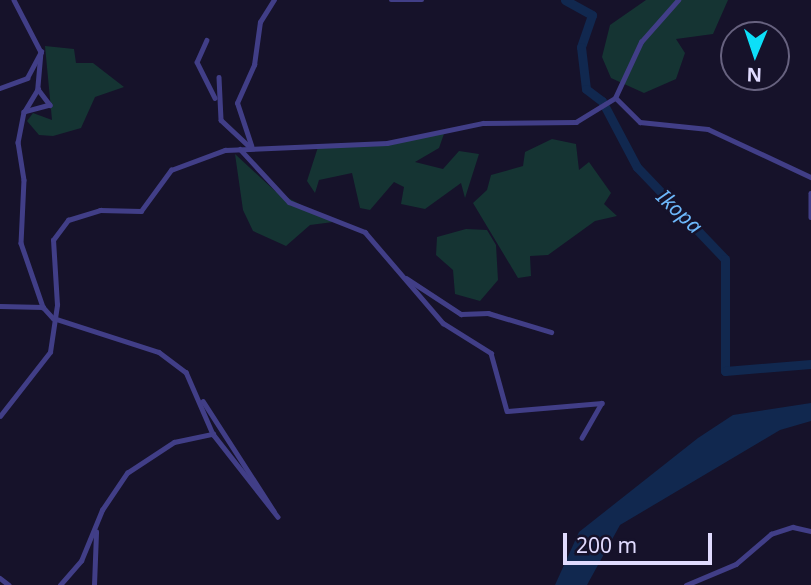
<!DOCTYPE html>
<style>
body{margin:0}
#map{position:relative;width:811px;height:585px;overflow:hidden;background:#16122a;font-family:"Noto Sans",sans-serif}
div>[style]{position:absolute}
.green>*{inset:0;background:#153433}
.water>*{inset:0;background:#11284f}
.river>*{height:9px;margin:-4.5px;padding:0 4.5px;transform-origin:4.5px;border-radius:4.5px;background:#11284f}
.street>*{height:4.5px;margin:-2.25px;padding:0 2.25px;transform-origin:2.25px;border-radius:2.25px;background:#413e87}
span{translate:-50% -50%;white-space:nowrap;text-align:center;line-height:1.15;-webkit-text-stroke:5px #16122a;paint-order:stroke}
.water-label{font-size:21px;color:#6db8fb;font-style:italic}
.north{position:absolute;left:720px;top:21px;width:70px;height:70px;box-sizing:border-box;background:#16122a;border:2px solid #67627f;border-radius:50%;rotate:182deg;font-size:19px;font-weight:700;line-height:28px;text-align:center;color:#e0dbfe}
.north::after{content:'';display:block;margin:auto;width:24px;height:32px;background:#0ddff8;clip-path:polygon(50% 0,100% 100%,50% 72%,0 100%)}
.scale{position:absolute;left:563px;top:533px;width:149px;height:32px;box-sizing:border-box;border:4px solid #e0dbfe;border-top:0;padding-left:9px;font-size:21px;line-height:24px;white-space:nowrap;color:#e0dbfe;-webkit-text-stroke:5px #16122a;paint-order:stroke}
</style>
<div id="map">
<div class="green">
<div style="clip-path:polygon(646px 0,728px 0,713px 34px,676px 39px,685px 53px,676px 79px,644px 93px,611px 78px,602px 57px,610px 25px)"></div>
<div style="clip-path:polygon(45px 46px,74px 49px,76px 63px,93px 63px,124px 87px,95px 97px,81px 128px,53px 136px,39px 135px,27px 121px,33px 113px,52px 120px)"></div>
<div style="clip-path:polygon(445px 131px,439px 148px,415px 162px,443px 169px,459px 151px,479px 154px,465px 198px,461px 183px,425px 209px,401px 204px,404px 187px,394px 182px,370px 210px,360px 208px,352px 173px,319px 180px,315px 193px,307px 181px,318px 147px,378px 146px)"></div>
<div style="clip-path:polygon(552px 139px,576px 144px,579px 170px,589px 162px,611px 193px,604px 204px,617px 216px,595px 221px,548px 255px,530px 256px,531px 276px,518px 278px,473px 203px,487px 190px,491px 175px,523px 166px,525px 152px)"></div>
<div style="clip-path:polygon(235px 154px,275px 191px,333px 222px,310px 225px,286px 246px,253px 231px,243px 210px)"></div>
<div style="clip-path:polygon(466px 229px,487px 230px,496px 245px,498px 280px,480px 301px,455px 294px,453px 270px,436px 255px,437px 237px)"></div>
</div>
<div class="water">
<div style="clip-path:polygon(811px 403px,811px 421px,780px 430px,620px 525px,587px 585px,555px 585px,579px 532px,698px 438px,733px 415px)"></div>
</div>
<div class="river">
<div style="left:565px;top:0;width:31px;rotate:29deg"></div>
<div style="left:592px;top:15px;width:34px;rotate:109deg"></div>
<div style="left:581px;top:47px;width:42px;rotate:83.2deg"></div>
<div style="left:586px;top:89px;width:20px;rotate:37deg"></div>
<div style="left:602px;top:101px;width:75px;rotate:62.1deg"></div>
<div style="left:637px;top:167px;width:127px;rotate:46.3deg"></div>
<div style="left:725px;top:259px;width:112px;rotate:90deg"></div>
<div style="left:725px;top:371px;width:86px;rotate:-4.7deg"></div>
</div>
<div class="street">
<div style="left:14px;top:0;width:59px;rotate:62.6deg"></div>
<div style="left:41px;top:52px;width:37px;rotate:95deg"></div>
<div style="left:38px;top:89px;width:20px;rotate:53deg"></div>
<div style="left:50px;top:105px;width:27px;rotate:165deg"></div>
<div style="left:24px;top:112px;width:31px;rotate:101deg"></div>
<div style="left:18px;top:142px;width:38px;rotate:81deg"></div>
<div style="left:24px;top:180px;width:63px;rotate:92.7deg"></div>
<div style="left:21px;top:243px;width:68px;rotate:71deg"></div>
<div style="left:43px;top:307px;width:15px;rotate:48deg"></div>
<div style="left:53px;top:318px;width:111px;rotate:17.8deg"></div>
<div style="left:159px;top:352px;width:34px;rotate:37deg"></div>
<div style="left:186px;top:372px;width:68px;rotate:66.5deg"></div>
<div style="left:213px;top:434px;width:105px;rotate:51.9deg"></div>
<div style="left:391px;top:0;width:31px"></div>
<div style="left:207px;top:40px;width:24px;rotate:114deg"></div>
<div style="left:197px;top:62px;width:40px;rotate:63.4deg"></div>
<div style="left:219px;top:77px;width:43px;rotate:87.3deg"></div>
<div style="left:221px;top:120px;width:41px;rotate:43deg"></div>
<div style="left:0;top:88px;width:29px;rotate:-20deg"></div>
<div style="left:27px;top:78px;width:30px;rotate:-62deg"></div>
<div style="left:616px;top:98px;width:34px;rotate:45deg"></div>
<div style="left:640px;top:122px;width:68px;rotate:5.9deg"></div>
<div style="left:708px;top:129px;width:114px;rotate:25deg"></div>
<div style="left:24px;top:112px;width:27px;rotate:-59deg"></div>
<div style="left:252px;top:148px;width:47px;rotate:-108.4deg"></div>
<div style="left:237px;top:103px;width:42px;rotate:-65.9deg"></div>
<div style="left:254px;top:65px;width:43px;rotate:-82.1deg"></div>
<div style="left:260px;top:22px;width:26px;rotate:-58deg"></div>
<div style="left:240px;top:149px;width:72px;rotate:47.2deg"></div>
<div style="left:289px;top:202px;width:82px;rotate:21.5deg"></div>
<div style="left:365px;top:232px;width:120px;rotate:49.4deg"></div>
<div style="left:443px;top:323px;width:57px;rotate:32deg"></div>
<div style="left:491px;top:353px;width:60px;rotate:74.6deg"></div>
<div style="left:507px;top:411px;width:95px;rotate:-4.8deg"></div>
<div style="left:602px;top:403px;width:40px;rotate:119.7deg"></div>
<div style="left:811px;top:193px;width:24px;rotate:90deg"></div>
<div style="left:406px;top:278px;width:66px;rotate:33.2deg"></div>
<div style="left:461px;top:314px;width:27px;rotate:-2deg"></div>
<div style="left:488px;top:313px;width:66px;rotate:16.8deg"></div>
<div style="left:0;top:306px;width:43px;rotate:1.3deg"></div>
<div style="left:203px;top:401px;width:131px;rotate:57.2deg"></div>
<div style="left:0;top:416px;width:81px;rotate:-52deg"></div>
<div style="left:50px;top:352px;width:48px;rotate:-81.5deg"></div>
<div style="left:57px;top:305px;width:65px;rotate:-93.5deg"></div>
<div style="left:53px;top:240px;width:25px;rotate:-53deg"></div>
<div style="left:68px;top:220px;width:34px;rotate:-17deg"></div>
<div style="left:100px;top:210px;width:41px;rotate:1.4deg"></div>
<div style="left:141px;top:211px;width:51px;rotate:-53.8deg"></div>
<div style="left:171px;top:170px;width:58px;rotate:-20.3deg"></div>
<div style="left:225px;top:150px;width:162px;rotate:-2.5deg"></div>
<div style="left:387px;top:143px;width:98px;rotate:-11.8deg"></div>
<div style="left:483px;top:123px;width:93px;rotate:-0.6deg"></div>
<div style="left:576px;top:122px;width:46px;rotate:-31.6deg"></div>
<div style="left:615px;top:98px;width:62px;rotate:-65.1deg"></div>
<div style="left:641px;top:42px;width:56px;rotate:-48.6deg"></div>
<div style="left:0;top:578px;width:11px;rotate:38deg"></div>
<div style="left:60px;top:585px;width:32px;rotate:-49deg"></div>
<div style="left:81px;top:561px;width:55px;rotate:-67.6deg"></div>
<div style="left:102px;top:510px;width:45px;rotate:-56deg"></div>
<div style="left:127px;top:473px;width:56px;rotate:-33.4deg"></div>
<div style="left:174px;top:442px;width:40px;rotate:-12deg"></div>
<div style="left:94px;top:585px;width:53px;rotate:-87.8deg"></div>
<div style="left:686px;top:585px;width:54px;rotate:-22.8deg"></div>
<div style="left:736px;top:564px;width:46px;rotate:-40.6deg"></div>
<div style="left:771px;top:534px;width:23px;rotate:-18deg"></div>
<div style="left:793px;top:527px;width:18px;rotate:13deg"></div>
</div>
<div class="water-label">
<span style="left:680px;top:211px;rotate:43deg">Ikopa</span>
</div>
<div class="north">N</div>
<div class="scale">200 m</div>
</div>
